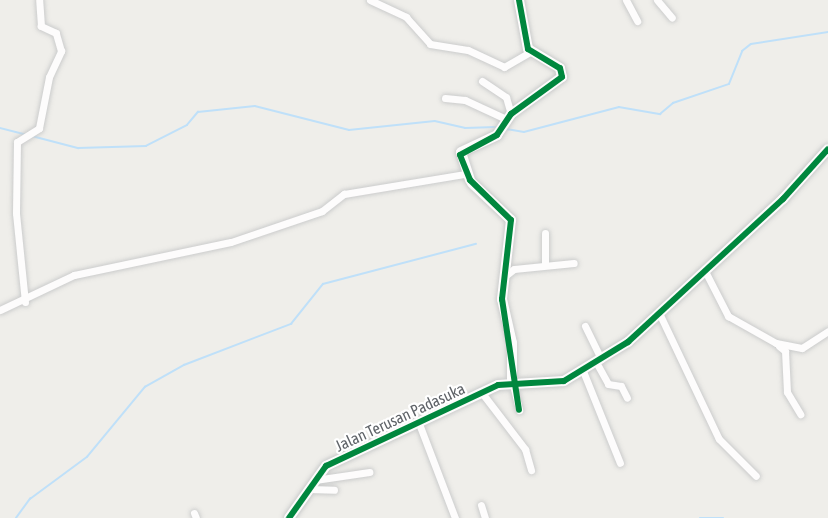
<!DOCTYPE html>
<style>
body{margin:0}
#map{position:relative;width:828px;height:518px;overflow:hidden;background:#efeeea;font-family:"Asap Condensed",sans-serif}
div>[style]{position:absolute}
.stream>*{height:1.5px;margin:-0.75px;padding:0 0.75px;transform-origin:0.75px;border-radius:0.75px;background:#bfe0f9}
.roads{filter:drop-shadow(0 0 2px #cbcccc) drop-shadow(0 0 2px #cbcccc)}
.street>*{height:7px;margin:-3.5px;padding:0 3.5px;transform-origin:3.5px;border-radius:3.5px;background:#fdfcfc}
.secondary>*{height:10px;margin:-5px;padding:0 5px;transform-origin:5px;border-radius:5px;background:#fdfcfc}
.cycleway>*{height:6px;margin:-3px;padding:0 3px;transform-origin:3px;border-radius:3px;background:#00873e}
span{translate:-50% -50%;white-space:nowrap;text-align:center;line-height:1.15;-webkit-text-stroke:4.5px #fff;paint-order:stroke}
.street-label{font-size:16px;color:#5f6368}
</style>
<div id="map">
<div class="stream">
<div style="left:0;top:128px;width:25px;rotate:14deg"></div>
<div style="left:506px;top:129px;width:18px;rotate:9deg"></div>
<div style="left:524px;top:132px;width:98px;rotate:-14.7deg"></div>
<div style="left:619px;top:107px;width:42px;rotate:9.7deg"></div>
<div style="left:660px;top:114px;width:17px;rotate:-40deg"></div>
<div style="left:673px;top:103px;width:59px;rotate:-18.7deg"></div>
<div style="left:729px;top:84px;width:35px;rotate:-68deg"></div>
<div style="left:742px;top:51px;width:11px;rotate:-38deg"></div>
<div style="left:751px;top:44px;width:78px;rotate:-8.9deg"></div>
<div style="left:32px;top:136px;width:48px;rotate:14.6deg"></div>
<div style="left:78px;top:148px;width:68px;rotate:-1.7deg"></div>
<div style="left:146px;top:146px;width:46px;rotate:-27.1deg"></div>
<div style="left:187px;top:125px;width:17px;rotate:-50deg"></div>
<div style="left:198px;top:112px;width:57px;rotate:-6deg"></div>
<div style="left:255px;top:106px;width:97px;rotate:14.3deg"></div>
<div style="left:349px;top:130px;width:86px;rotate:-6deg"></div>
<div style="left:435px;top:121px;width:31px;rotate:13deg"></div>
<div style="left:465px;top:128px;width:31px;rotate:-2deg"></div>
<div style="left:16px;top:518px;width:24px;rotate:-54deg"></div>
<div style="left:30px;top:499px;width:71px;rotate:-36.4deg"></div>
<div style="left:87px;top:457px;width:91px;rotate:-50.4deg"></div>
<div style="left:145px;top:387px;width:45px;rotate:-29.4deg"></div>
<div style="left:184px;top:365px;width:115px;rotate:-21deg"></div>
<div style="left:291px;top:324px;width:51px;rotate:-51.3deg"></div>
<div style="left:323px;top:284px;width:158px;rotate:-14.7deg"></div>
<div style="left:700px;top:518px;width:23px"></div>
</div>
<div class="roads">
<div class="street">
<div style="left:370px;top:0;width:40px;rotate:25deg"></div>
<div style="left:406px;top:17px;width:36px;rotate:48deg"></div>
<div style="left:430px;top:44px;width:38px;rotate:9deg"></div>
<div style="left:468px;top:50px;width:40px;rotate:25deg"></div>
<div style="left:504px;top:67px;width:30px;rotate:-30deg"></div>
<div style="left:626px;top:0;width:24px;rotate:62deg"></div>
<div style="left:657px;top:0;width:23px;rotate:50deg"></div>
<div style="left:482px;top:81px;width:29px;rotate:34deg"></div>
<div style="left:506px;top:97px;width:18px;rotate:74deg"></div>
<div style="left:445px;top:98px;width:20px;rotate:6deg"></div>
<div style="left:465px;top:100px;width:47px;rotate:24.9deg"></div>
<div style="left:545px;top:265px;width:32px;rotate:-90deg"></div>
<div style="left:705px;top:271px;width:51px;rotate:62.9deg"></div>
<div style="left:728px;top:316px;width:55px;rotate:29.4deg"></div>
<div style="left:776px;top:343px;width:26px;rotate:11deg"></div>
<div style="left:802px;top:348px;width:31px;rotate:-33deg"></div>
<div style="left:505px;top:276px;width:11px;rotate:-38deg"></div>
<div style="left:514px;top:269px;width:60px;rotate:-5.7deg"></div>
<div style="left:25px;top:302px;width:89px;rotate:-95.8deg"></div>
<div style="left:16px;top:213px;width:71px;rotate:-89.2deg"></div>
<div style="left:17px;top:142px;width:26px;rotate:-32deg"></div>
<div style="left:39px;top:128px;width:52px;rotate:-78.9deg"></div>
<div style="left:49px;top:77px;width:29px;rotate:-65deg"></div>
<div style="left:61px;top:51px;width:19px;rotate:-106deg"></div>
<div style="left:56px;top:33px;width:17px;rotate:-155deg"></div>
<div style="left:41px;top:26px;width:26px;rotate:-94deg"></div>
<div style="left:0;top:310px;width:82px;rotate:-25.3deg"></div>
<div style="left:74px;top:275px;width:160px;rotate:-11.9deg"></div>
<div style="left:231px;top:242px;width:96px;rotate:-18.8deg"></div>
<div style="left:322px;top:211px;width:28px;rotate:-38deg"></div>
<div style="left:344px;top:194px;width:123px;rotate:-9.4deg"></div>
<div style="left:660px;top:315px;width:137px;rotate:64.6deg"></div>
<div style="left:719px;top:439px;width:52px;rotate:45deg"></div>
<div style="left:585px;top:326px;width:37px;rotate:64deg"></div>
<div style="left:779px;top:346px;width:8px;rotate:40deg"></div>
<div style="left:785px;top:351px;width:41px;rotate:87.2deg"></div>
<div style="left:787px;top:392px;width:26px;rotate:59deg"></div>
<div style="left:596px;top:362px;width:25px;rotate:61deg"></div>
<div style="left:608px;top:384px;width:13px;rotate:9deg"></div>
<div style="left:621px;top:386px;width:13px;rotate:63deg"></div>
<div style="left:583px;top:371px;width:99px;rotate:68.1deg"></div>
<div style="left:512px;top:381px;width:30px;rotate:76deg"></div>
<div style="left:482px;top:393px;width:71px;rotate:52.5deg"></div>
<div style="left:525px;top:449px;width:22px;rotate:74deg"></div>
<div style="left:418px;top:421px;width:104px;rotate:69.1deg"></div>
<div style="left:315px;top:480px;width:55px;rotate:-8.4deg"></div>
<div style="left:309px;top:489px;width:25px;rotate:2deg"></div>
<div style="left:481px;top:505px;width:14px;rotate:73deg"></div>
<div style="left:194px;top:513px;width:5px;rotate:68deg"></div>
</div>
<div class="secondary">
<div style="left:470px;top:180px;width:29px;rotate:-108deg"></div>
<div style="left:461px;top:152px;width:40px;rotate:-25deg"></div>
<div style="left:497px;top:135px;width:25px;rotate:-56deg"></div>
<div style="left:511px;top:114px;width:63px;rotate:-36deg"></div>
<div style="left:562px;top:77px;width:9px;rotate:-103deg"></div>
<div style="left:560px;top:68px;width:37px;rotate:-149deg"></div>
<div style="left:528px;top:49px;width:50px;rotate:-100.4deg"></div>
<div style="left:472px;top:183px;width:54px;rotate:43.5deg"></div>
<div style="left:511px;top:220px;width:80px;rotate:96.5deg"></div>
<div style="left:502px;top:299px;width:45px;rotate:77.2deg"></div>
<div style="left:512px;top:343px;width:37px;rotate:90deg"></div>
<div style="left:289px;top:518px;width:64px;rotate:-54.6deg"></div>
<div style="left:326px;top:466px;width:190px;rotate:-25.2deg"></div>
<div style="left:498px;top:385px;width:66px;rotate:-3.5deg"></div>
<div style="left:564px;top:381px;width:75px;rotate:-31.4deg"></div>
<div style="left:628px;top:342px;width:211px;rotate:-42.7deg"></div>
<div style="left:783px;top:199px;width:67px;rotate:-48deg"></div>
</div>
</div>
<div class="cycleway">
<div style="left:519px;top:0;width:50px;rotate:79.6deg"></div>
<div style="left:528px;top:49px;width:37px;rotate:31deg"></div>
<div style="left:560px;top:68px;width:9px;rotate:77deg"></div>
<div style="left:562px;top:77px;width:63px;rotate:144deg"></div>
<div style="left:511px;top:114px;width:25px;rotate:124deg"></div>
<div style="left:497px;top:135px;width:42px;rotate:151.6deg"></div>
<div style="left:460px;top:155px;width:27px;rotate:68deg"></div>
<div style="left:470px;top:180px;width:57px;rotate:44.3deg"></div>
<div style="left:511px;top:220px;width:80px;rotate:96.5deg"></div>
<div style="left:502px;top:299px;width:112px;rotate:81.3deg"></div>
<div style="left:289px;top:518px;width:64px;rotate:-54.6deg"></div>
<div style="left:326px;top:466px;width:190px;rotate:-25.2deg"></div>
<div style="left:498px;top:385px;width:66px;rotate:-3.5deg"></div>
<div style="left:564px;top:381px;width:75px;rotate:-31.4deg"></div>
<div style="left:628px;top:342px;width:211px;rotate:-42.7deg"></div>
<div style="left:783px;top:199px;width:67px;rotate:-48deg"></div>
</div>
<div class="street-label">
<span style="left:400px;top:417px;rotate:-25deg">Jalan Terusan Padasuka</span>
</div>
</div>
